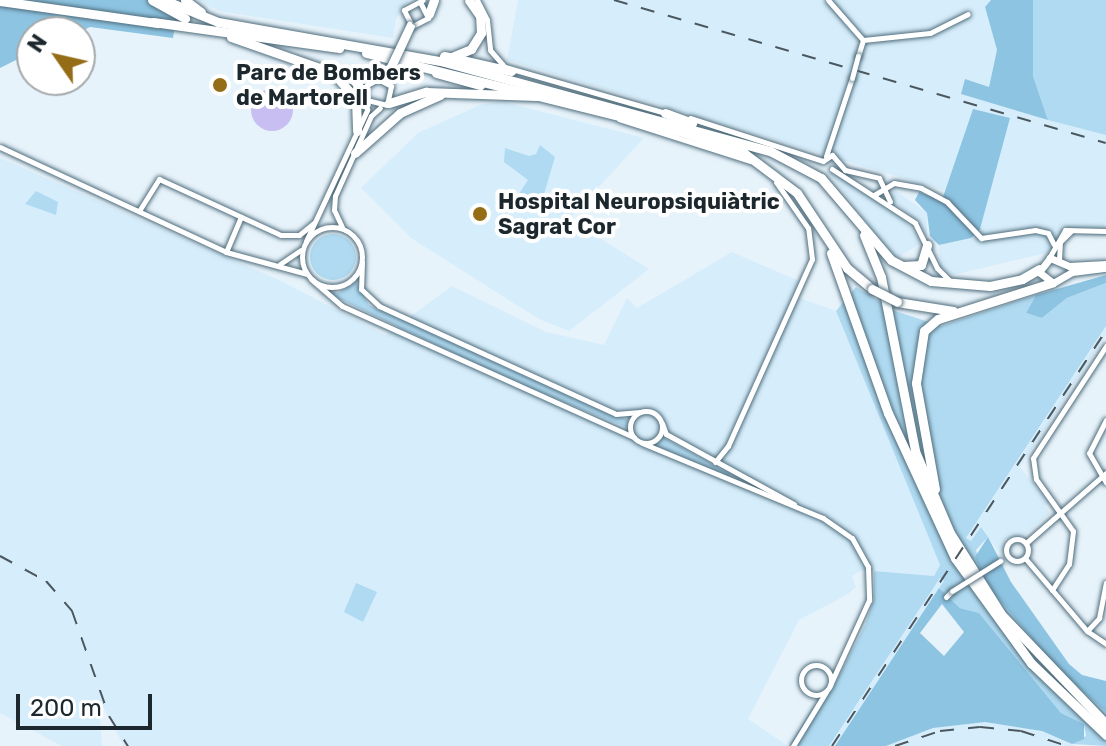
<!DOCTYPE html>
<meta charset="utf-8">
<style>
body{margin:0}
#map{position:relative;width:1106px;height:746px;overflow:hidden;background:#e7f3fb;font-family:Rubik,sans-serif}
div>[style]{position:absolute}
.built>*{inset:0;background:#d6edfb}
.green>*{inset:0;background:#b0daf1}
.round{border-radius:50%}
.forest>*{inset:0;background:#8dc4e2}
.water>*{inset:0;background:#c8bef1}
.roads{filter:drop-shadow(0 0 2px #506d7c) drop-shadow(0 0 2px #506d7c)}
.street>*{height:5px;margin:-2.5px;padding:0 2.5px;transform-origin:2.5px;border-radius:2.5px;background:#fff}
.street>.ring{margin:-2.5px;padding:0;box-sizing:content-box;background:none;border:5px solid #fff;border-radius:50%}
.secondary>*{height:7px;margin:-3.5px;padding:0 3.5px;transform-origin:3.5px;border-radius:3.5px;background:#fff}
.highway>*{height:9px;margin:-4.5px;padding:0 4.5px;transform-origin:4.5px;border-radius:4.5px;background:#fff}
.rail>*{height:2px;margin-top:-1px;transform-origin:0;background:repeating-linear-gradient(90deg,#4b575e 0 14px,transparent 0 28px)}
.bridges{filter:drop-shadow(0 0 2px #506d7c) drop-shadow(0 0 2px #506d7c)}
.street-bridge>*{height:5px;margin:-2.5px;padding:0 2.5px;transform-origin:2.5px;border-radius:2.5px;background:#fff}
.highway-bridge>*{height:9px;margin:-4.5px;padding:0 4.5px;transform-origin:4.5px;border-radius:4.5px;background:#fff}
.dots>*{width:22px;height:22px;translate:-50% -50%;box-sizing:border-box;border:4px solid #fff;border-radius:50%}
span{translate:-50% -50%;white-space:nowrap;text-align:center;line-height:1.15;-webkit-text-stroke:8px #fff;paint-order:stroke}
.poi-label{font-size:22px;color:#1c282e;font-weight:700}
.left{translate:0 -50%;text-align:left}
.north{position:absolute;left:16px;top:16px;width:80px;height:80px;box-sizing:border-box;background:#fff;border:2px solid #a4a9ab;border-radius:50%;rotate:304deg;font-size:22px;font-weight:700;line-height:32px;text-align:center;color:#1c282e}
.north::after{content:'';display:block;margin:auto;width:28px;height:36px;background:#956d17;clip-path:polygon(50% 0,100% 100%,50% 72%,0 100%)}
.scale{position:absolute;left:16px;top:694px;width:136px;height:36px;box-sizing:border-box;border:4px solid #1c282e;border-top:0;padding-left:10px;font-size:24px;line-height:28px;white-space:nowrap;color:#1c282e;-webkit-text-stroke:6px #fff;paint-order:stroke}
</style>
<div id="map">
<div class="built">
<div style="clip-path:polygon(198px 0,409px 0,396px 19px,393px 38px,219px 11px)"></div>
<div style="clip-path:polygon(518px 0,991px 0,985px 8px,997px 50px,989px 87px,961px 94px,1106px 135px,1106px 236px,1080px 232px,1061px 238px,1050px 252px,953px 275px,940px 266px,939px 245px,971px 238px,973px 109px,946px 191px,507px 60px)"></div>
<div style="clip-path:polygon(504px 102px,644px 138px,569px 219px,649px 269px,569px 331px,539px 319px,411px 238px,361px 188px,418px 133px,482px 104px)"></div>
<div style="clip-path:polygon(0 158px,279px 280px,385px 335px,452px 286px,546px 332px,604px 345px,627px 298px,637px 308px,732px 252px,801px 282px,794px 296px,836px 311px,940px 565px,934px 576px,862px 570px,852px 576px,856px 587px,848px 594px,799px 620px,748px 719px,788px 746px,124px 746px,99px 700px,102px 746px,62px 746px,0 713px)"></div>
<div style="clip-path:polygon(827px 170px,901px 215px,922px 243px,898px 257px,890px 253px)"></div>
<div style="clip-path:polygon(895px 190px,927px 213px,927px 235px,917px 220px,889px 198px)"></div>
<div style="clip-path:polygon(1106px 326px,1106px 335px,1020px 467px,1049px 503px,1045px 506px,1050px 513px,1023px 536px,1005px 539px,1001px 555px,981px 527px,971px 541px,966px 539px)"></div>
<div style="clip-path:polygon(940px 578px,944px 581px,835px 746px,829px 746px)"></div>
<div style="clip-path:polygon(985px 722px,1042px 731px,1076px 746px,886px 746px,933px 728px)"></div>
</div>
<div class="green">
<div style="clip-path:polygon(1033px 0,1106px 0,1106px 135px,1048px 120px,1033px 76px)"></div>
<div style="clip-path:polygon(540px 145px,555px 157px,544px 194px,532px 206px,536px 212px,515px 200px,528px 180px,504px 162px,505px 148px,529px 156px,536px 154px)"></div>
<div style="clip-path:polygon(36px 191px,58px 202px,56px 215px,25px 204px)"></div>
<div class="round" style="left:310px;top:234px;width:46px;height:46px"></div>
<div style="clip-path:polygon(356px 282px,369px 305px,628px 420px,628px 428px,508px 379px,325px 292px,338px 293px)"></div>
<div style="clip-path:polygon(1106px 283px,1106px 326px,966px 538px,971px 541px,981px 527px,988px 537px,976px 550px,987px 585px,1055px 666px,1106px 712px,1106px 746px,1072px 744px,1086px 736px,1084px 724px,1061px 713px,979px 613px,960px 608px,939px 588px,944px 581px,940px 578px,829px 746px,789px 746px,812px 709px,832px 690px,865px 625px,874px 599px,874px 571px,934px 576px,940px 565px,836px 311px,856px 287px,895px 311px,941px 326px,1036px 295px,1026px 313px,1042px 318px,1067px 298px)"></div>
<div style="clip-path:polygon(662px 437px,730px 474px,728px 477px,654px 445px)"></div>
<div style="clip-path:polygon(356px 583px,377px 592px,363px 622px,344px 612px)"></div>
</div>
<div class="forest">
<div style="clip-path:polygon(0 0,178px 0,179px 2px,173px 38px,90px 27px,80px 32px,32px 32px,32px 52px,0 68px)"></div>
<div style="clip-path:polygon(991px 0,1033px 0,1033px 76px,1048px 120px,961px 94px,965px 79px,989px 87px,997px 50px,985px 7px)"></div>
<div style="clip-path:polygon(973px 109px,1010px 118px,980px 229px,971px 238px,939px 245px,930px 236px,927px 213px,915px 200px,919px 192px,942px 200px)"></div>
<div style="clip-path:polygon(1106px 275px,1106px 283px,1067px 298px,1042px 318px,1026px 313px,1036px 295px)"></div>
<div style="clip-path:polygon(988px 537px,1011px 582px,1069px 664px,1082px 675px,1106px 681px,1106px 712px,1055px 666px,987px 585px,975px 557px)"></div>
<div style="clip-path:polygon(evenodd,939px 588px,960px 608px,979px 613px,1061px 713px,1084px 724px,1084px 739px,1072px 744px,1042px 731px,985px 722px,933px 728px,886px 746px,835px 746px,939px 588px,942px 604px,964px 632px,944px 656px,920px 633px,942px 604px)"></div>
</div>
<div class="water">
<div class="round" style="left:251px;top:89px;width:42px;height:42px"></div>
</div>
<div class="roads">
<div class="street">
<div style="left:477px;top:0;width:22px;rotate:63deg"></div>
<div style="left:487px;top:20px;width:30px;rotate:84deg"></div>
<div style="left:490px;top:50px;width:23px;rotate:49deg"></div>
<div style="left:505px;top:67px;width:166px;rotate:16deg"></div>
<div style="left:828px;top:0;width:53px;rotate:48.8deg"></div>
<div style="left:863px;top:40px;width:17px;rotate:107deg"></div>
<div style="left:420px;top:2px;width:18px;rotate:63deg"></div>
<div style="left:428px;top:18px;width:18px;rotate:153deg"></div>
<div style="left:412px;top:26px;width:18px;rotate:-117deg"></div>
<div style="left:404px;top:10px;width:21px;rotate:-28deg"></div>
<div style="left:863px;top:40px;width:67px;rotate:-6deg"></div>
<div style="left:930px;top:33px;width:42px;rotate:-26.6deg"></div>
<div style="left:383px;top:80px;width:15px;rotate:-67deg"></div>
<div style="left:387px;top:82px;width:16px;rotate:-68deg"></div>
<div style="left:690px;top:118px;width:140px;rotate:17.9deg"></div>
<div style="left:619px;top:119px;width:138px;rotate:17.8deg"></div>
<div style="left:0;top:147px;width:249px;rotate:24.9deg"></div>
<div style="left:226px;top:252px;width:84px;rotate:15.2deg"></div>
<div style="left:826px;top:156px;width:82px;rotate:-71.6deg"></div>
<div style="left:823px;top:161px;width:11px;rotate:-34deg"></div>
<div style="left:832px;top:155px;width:20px;rotate:49deg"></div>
<div style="left:845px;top:170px;width:35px;rotate:13deg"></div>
<div style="left:879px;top:178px;width:26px;rotate:65deg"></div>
<div style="left:832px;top:169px;width:99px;rotate:33deg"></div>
<div style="left:915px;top:223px;width:50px;rotate:63.9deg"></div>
<div style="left:937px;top:268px;width:17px;rotate:45deg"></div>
<div style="left:874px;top:195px;width:23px;rotate:-31deg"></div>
<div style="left:894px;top:183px;width:27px;rotate:10deg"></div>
<div style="left:921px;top:188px;width:30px;rotate:28deg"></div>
<div style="left:947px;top:202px;width:50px;rotate:46.6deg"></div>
<div style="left:981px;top:238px;width:55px;rotate:-8.4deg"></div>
<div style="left:1035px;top:230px;width:13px;rotate:13deg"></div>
<div style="left:1048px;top:233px;width:13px;rotate:63deg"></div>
<div style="left:139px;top:211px;width:38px;rotate:-58deg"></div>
<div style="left:159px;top:179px;width:134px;rotate:24.7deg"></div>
<div style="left:281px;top:235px;width:18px"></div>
<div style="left:299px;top:235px;width:19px;rotate:-39deg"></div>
<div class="ring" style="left:302px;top:227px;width:55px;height:55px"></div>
<div style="left:342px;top:227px;width:19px;rotate:-115deg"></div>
<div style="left:334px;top:210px;width:14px;rotate:-86deg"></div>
<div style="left:335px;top:196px;width:88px;rotate:-65.8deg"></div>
<div style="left:371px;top:116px;width:12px;rotate:-42deg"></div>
<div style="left:306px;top:241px;width:145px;rotate:-65deg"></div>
<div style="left:367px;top:110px;width:16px;rotate:-101deg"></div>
<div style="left:364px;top:94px;width:9px;rotate:-72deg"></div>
<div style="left:367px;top:85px;width:13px;rotate:-29deg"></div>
<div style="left:378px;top:79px;width:15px;rotate:28deg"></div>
<div style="left:391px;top:86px;width:19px;rotate:102deg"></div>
<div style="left:387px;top:105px;width:21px;rotate:-166deg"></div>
<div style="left:226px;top:252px;width:38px;rotate:-67deg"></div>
<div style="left:1049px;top:258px;width:32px;rotate:-60deg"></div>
<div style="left:1065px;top:230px;width:41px;rotate:1.4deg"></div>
<div style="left:1059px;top:260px;width:18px;rotate:-87deg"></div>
<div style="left:1060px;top:242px;width:16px;rotate:-45deg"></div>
<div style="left:362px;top:262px;width:27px;rotate:92deg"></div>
<div style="left:361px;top:289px;width:25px;rotate:43deg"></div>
<div style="left:379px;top:306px;width:260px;rotate:24.5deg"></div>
<div style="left:616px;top:414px;width:24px;rotate:-5deg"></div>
<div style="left:280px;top:264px;width:25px;rotate:-34deg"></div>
<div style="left:311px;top:279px;width:41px;rotate:41.1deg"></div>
<div style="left:342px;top:306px;width:320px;rotate:24.2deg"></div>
<div class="ring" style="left:630px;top:411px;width:27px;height:27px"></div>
<div style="left:1106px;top:420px;width:37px;rotate:117deg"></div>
<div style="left:1089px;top:453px;width:34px;rotate:60deg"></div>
<div style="left:662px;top:423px;width:12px;rotate:70deg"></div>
<div style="left:666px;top:434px;width:146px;rotate:28.7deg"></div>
<div style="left:642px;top:443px;width:196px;rotate:22.5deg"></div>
<div style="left:823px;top:518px;width:35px;rotate:35deg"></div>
<div style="left:852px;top:538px;width:33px;rotate:61deg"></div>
<div style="left:868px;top:567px;width:33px;rotate:88deg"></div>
<div style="left:869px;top:600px;width:94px;rotate:114.6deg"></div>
<div style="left:715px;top:462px;width:21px;rotate:-51deg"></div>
<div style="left:728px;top:446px;width:205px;rotate:-65.8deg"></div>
<div style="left:812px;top:259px;width:31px;rotate:-97deg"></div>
<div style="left:808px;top:228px;width:56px;rotate:-124.8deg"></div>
<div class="ring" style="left:1006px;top:539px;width:17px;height:17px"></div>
<div style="left:1026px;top:543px;width:106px;rotate:-41.2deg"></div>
<div style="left:1025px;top:558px;width:96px;rotate:49.7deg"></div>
<div style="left:1087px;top:631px;width:23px;rotate:34deg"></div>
<div style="left:1052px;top:590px;width:31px;rotate:-57deg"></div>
<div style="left:1069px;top:564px;width:33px;rotate:-83deg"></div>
<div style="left:1073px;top:531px;width:64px;rotate:-125.4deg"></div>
<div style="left:1036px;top:479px;width:21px;rotate:-98deg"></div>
<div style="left:1033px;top:458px;width:134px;rotate:-56.9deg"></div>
<div style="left:946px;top:597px;width:8px;rotate:-45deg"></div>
<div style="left:1087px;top:631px;width:18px;rotate:-47deg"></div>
<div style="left:1099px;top:618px;width:36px;rotate:-79deg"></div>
<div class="ring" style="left:801px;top:665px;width:25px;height:25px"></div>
<div style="left:793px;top:746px;width:63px;rotate:-58.6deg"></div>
</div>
<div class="secondary">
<div style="left:1106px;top:264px;width:37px;rotate:177deg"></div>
<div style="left:1069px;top:266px;width:21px;rotate:-157deg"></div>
<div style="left:1050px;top:258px;width:18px;rotate:128deg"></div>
<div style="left:1039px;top:272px;width:18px;rotate:38deg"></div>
<div style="left:1053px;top:283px;width:22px;rotate:-30deg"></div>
<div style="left:1072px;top:272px;width:34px;rotate:-7deg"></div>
</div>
<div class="highway">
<div style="left:152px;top:0;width:38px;rotate:29deg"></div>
<div style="left:164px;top:0;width:58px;rotate:22.2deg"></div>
<div style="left:218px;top:22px;width:230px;rotate:10deg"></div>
<div style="left:444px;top:62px;width:338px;rotate:15.3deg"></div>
<div style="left:770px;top:151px;width:58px;rotate:27.9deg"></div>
<div style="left:821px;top:178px;width:108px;rotate:49.5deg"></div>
<div style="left:891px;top:260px;width:45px;rotate:27.7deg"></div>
<div style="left:931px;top:281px;width:59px;rotate:4.8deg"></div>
<div style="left:990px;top:286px;width:33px;rotate:-12deg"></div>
<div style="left:1022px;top:279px;width:20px;rotate:-30deg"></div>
<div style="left:185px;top:0;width:20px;rotate:37deg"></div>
<div style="left:0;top:1px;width:159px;rotate:8deg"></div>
<div style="left:429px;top:14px;width:15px;rotate:-70deg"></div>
<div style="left:153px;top:22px;width:188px;rotate:8deg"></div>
<div style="left:231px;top:37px;width:130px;rotate:19.3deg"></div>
<div style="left:354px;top:80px;width:17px;rotate:54deg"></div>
<div style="left:366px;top:53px;width:323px;rotate:14deg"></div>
<div style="left:679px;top:131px;width:69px;rotate:18.7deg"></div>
<div style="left:744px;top:153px;width:66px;rotate:37deg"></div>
<div style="left:797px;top:193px;width:90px;rotate:56.3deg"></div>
<div style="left:847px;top:268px;width:33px;rotate:40deg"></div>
<div style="left:444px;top:56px;width:69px;rotate:12.6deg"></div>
<div style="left:452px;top:57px;width:21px;rotate:-23deg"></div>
<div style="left:471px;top:49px;width:19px;rotate:-58deg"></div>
<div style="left:481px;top:33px;width:17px;rotate:-93deg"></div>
<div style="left:480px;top:16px;width:19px;rotate:-125deg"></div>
<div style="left:436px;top:73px;width:46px;rotate:15.3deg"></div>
<div style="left:336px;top:76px;width:30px;rotate:49deg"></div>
<div style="left:356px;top:99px;width:32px;rotate:88deg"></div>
<div style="left:389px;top:103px;width:39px;rotate:-17deg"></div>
<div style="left:426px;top:92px;width:110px;rotate:2.1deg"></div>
<div style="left:665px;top:113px;width:29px;rotate:20deg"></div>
<div style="left:355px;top:153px;width:60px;rotate:-41.6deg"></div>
<div style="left:400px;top:113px;width:44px;rotate:-24.2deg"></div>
<div style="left:864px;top:235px;width:45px;rotate:68deg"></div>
<div style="left:881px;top:277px;width:177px;rotate:78.9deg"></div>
<div style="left:915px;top:451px;width:89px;rotate:66.9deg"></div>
<div style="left:950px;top:533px;width:96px;rotate:57.8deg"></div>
<div style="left:1001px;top:614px;width:152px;rotate:46.3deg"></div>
<div style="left:831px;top:253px;width:170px;rotate:70.4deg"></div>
<div style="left:888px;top:413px;width:160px;rotate:65.2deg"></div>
<div style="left:955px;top:558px;width:130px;rotate:54.1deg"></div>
<div style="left:1031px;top:663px;width:104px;rotate:43.8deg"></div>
<div style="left:903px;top:266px;width:18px;rotate:-3deg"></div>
<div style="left:921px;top:265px;width:21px;rotate:-73deg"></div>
<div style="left:897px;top:302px;width:57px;rotate:9.1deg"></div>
<div style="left:935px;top:489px;width:108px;rotate:-100.2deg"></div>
<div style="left:916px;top:383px;width:53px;rotate:-81.3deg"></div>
<div style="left:924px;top:331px;width:18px;rotate:-41deg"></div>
<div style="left:938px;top:319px;width:119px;rotate:-17.7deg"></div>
</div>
</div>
<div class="rail">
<div style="left:614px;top:0;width:512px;rotate:16.21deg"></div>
<div style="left:0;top:556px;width:52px;rotate:28.5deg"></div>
<div style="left:46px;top:581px;width:40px;rotate:49deg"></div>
<div style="left:72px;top:611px;width:111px;rotate:70.6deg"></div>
<div style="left:109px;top:716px;width:36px;rotate:58deg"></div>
<div style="left:832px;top:746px;width:497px;rotate:-56.6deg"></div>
<div style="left:895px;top:746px;width:47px;rotate:-18.4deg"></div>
<div style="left:940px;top:731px;width:40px;rotate:-5.7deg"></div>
<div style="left:980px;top:727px;width:41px;rotate:5.6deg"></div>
<div style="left:1021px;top:731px;width:48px;rotate:18.1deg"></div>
</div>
<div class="bridges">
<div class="street-bridge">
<div style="left:389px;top:66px;width:47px;rotate:-64.5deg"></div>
<div style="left:393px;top:67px;width:45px;rotate:-65.1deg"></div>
<div style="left:852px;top:78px;width:23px;rotate:-75deg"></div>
<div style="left:952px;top:591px;width:57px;rotate:-32deg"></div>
</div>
<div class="highway-bridge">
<div style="left:872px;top:289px;width:28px;rotate:27deg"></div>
</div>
</div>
<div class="dots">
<div style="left:220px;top:85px;background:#956d17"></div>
<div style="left:480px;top:214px;background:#956d17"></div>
</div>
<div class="poi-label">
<span class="left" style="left:236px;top:85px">Parc de Bombers<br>de Martorell</span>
<span class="left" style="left:498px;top:214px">Hospital Neuropsiquiàtric<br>Sagrat Cor</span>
</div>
<div class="north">N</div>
<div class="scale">200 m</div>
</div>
